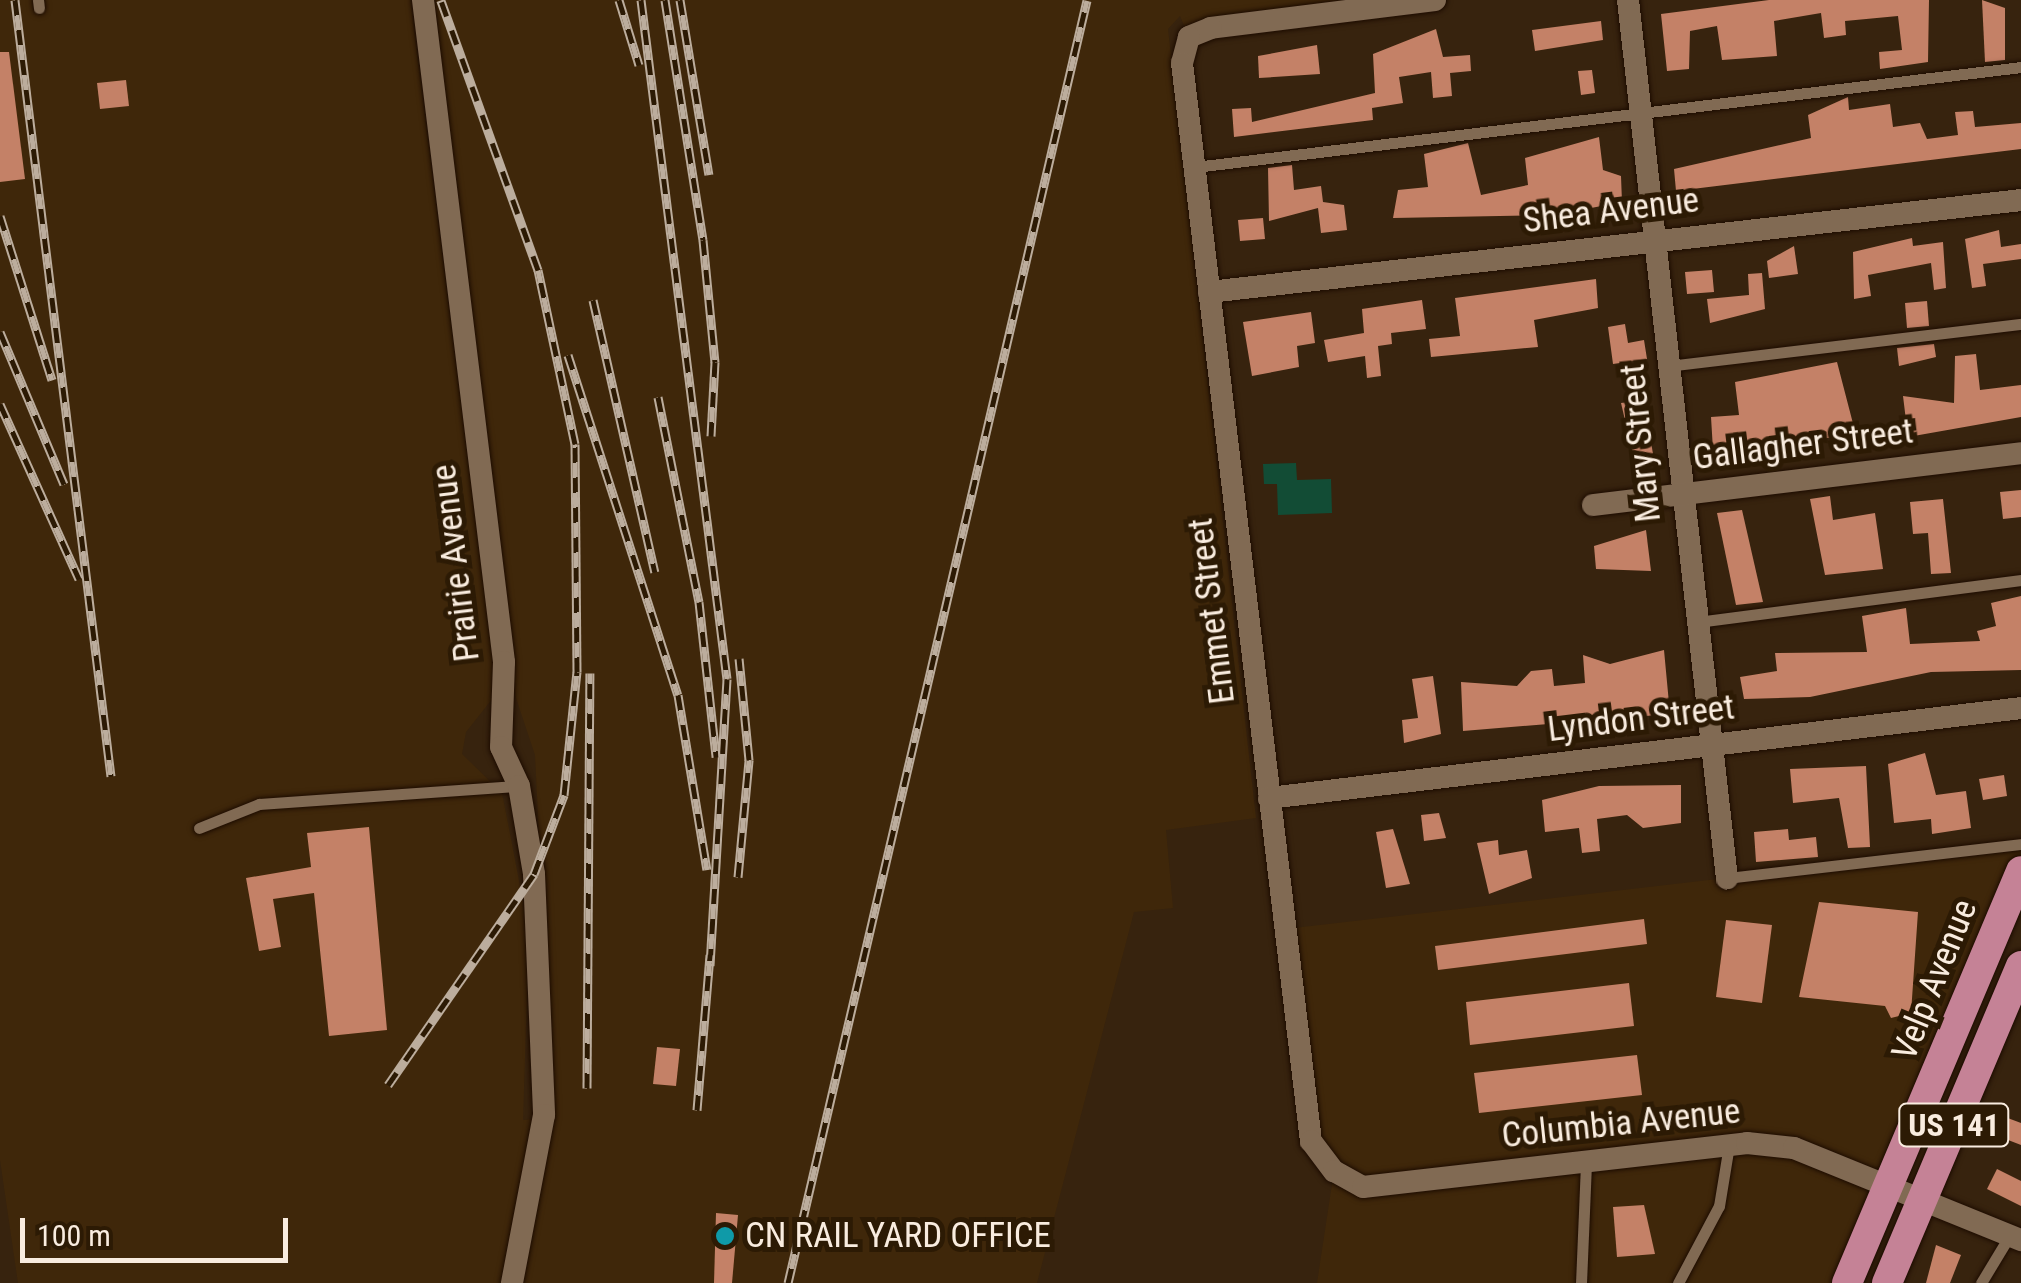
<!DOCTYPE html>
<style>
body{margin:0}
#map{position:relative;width:2021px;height:1283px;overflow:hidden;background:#37230e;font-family:"Roboto Condensed",sans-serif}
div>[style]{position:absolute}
.built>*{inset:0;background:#3f270a}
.green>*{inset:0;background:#124c35}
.building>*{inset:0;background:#c48167}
.roads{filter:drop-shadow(0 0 2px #1d0c00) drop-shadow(0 0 2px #1d0c00)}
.lane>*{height:11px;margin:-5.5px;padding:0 5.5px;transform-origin:5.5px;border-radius:5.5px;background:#816a53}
.street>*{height:22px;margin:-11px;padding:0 11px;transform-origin:11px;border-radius:11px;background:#816a53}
.primary>*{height:30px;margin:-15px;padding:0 15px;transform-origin:15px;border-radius:15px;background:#c58296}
.rail>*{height:9px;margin-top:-4.5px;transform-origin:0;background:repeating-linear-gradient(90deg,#2c1a04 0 15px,#bcad9d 0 30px);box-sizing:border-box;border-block:2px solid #bcad9d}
.dots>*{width:28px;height:28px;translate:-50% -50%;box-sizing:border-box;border:5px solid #2c1a04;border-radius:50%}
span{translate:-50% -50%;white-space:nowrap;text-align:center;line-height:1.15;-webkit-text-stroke:10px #2c1a04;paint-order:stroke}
.shield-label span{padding:2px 8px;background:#2c1a04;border:2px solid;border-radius:8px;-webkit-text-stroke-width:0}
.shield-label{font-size:32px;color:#f9ecdf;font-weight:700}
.street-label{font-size:35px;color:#f9ecdf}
.poi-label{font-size:35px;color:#f9ecdf}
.left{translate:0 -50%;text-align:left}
.scale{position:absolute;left:20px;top:1218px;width:268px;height:45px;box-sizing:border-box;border:5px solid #f9ecdf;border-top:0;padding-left:12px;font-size:30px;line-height:35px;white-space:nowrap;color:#f9ecdf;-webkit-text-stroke:8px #2c1a04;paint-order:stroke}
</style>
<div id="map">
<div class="built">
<div style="clip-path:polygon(0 0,410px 0,495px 674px,493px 698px,466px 732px,462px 754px,502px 793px,529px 932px,523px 1120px,553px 1118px,535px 755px,516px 698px,435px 15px,422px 0,1435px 0,1189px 37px,1180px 16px,1168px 29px,1256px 818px,1166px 830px,1173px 908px,1134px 912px,1037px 1283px,18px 1283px,0 1160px)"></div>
<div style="clip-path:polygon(2021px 844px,2021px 871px,1847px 1283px,1317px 1283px,1334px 1171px,1311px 1141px,1285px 929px)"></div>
</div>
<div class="green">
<div style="clip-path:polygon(1296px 463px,1297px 480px,1331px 479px,1332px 513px,1278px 515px,1277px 484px,1264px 484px,1263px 464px)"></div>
</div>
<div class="building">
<div style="clip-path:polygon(1769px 0,1929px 0,1928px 62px,1880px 69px,1879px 52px,1902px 50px,1898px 16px,1845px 21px,1846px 35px,1824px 38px,1821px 13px,1774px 21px,1777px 56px,1722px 60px,1717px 26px,1690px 31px,1689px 69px,1667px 71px,1661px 14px)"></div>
<div style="clip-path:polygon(1982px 0,2005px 8px,2005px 60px,1985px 62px)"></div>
<div style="clip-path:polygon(1601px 21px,1603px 40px,1535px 51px,1532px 30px)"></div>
<div style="clip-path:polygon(1436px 29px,1443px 57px,1470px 55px,1471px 71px,1450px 73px,1452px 96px,1433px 98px,1431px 72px,1399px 77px,1403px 103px,1372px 108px,1373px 120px,1234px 137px,1232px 109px,1251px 108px,1252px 122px,1375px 93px,1373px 54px)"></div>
<div style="clip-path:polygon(1317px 45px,1320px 74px,1259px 78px,1258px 56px)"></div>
<div style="clip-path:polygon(0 52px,9px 52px,25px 179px,0 182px)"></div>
<div style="clip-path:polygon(1592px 70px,1595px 93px,1581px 95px,1578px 71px)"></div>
<div style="clip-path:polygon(126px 80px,129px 106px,100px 109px,97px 83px)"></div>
<div style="clip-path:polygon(1848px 97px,1849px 110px,1890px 104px,1893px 127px,1920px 123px,1927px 139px,1958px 135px,1955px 112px,1973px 111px,1975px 127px,2021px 123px,2021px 149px,1676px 191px,1674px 169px,1811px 138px,1808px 115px)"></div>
<div style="clip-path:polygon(1599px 137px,1603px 170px,1621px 176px,1622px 202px,1555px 215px,1393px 218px,1398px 190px,1428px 187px,1424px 154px,1468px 143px,1481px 195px,1528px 185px,1525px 158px)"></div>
<div style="clip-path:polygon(1292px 165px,1294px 190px,1321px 186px,1323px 202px,1344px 205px,1347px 230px,1321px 233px,1318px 208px,1269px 221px,1268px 168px)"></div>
<div style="clip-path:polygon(1263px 218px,1265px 239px,1240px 241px,1238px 220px)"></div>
<div style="clip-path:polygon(1999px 230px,2001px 247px,2021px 244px,2021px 259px,1983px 264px,1986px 286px,1972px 288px,1965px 239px)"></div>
<div style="clip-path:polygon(1912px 238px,1913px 246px,1943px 242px,1946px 288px,1934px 290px,1931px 263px,1868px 275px,1871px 296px,1854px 299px,1853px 252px)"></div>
<div style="clip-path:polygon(1794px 246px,1798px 274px,1769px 278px,1767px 261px)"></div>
<div style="clip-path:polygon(1712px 270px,1714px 292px,1687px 294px,1685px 272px)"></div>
<div style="clip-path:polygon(1762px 273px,1765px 309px,1710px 323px,1707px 299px,1749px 295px,1748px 274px)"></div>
<div style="clip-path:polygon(1596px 279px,1598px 308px,1534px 320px,1538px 347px,1431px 357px,1429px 339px,1460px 336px,1455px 298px)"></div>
<div style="clip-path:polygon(1422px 300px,1426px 329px,1391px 333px,1392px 344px,1378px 346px,1381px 376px,1367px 378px,1365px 356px,1328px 362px,1324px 340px,1364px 333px,1362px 309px)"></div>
<div style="clip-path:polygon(1927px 301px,1929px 326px,1907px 328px,1905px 303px)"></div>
<div style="clip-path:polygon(1311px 312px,1315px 343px,1297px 346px,1299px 367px,1252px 376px,1243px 322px)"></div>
<div style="clip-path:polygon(1625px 324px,1628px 343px,1644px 340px,1647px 359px,1613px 364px,1608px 327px)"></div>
<div style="clip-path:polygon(1934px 344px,1936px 357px,1899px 366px,1897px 348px)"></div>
<div style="clip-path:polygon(1976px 354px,1980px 390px,2021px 385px,2021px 417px,1908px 437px,1903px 396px,1954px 403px,1955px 356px)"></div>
<div style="clip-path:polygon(1837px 362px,1856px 435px,1713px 450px,1711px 417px,1739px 415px,1735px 382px)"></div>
<div style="clip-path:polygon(1644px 400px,1654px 460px,1636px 467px,1621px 403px)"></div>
<div style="clip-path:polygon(2021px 490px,2021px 517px,2003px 519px,2000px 492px)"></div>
<div style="clip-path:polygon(1830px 496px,1833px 520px,1875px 513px,1883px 569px,1825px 575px,1810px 499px)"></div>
<div style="clip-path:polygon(1943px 499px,1951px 573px,1931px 574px,1928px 533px,1913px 534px,1910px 502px)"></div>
<div style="clip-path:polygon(1742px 510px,1763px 602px,1736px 605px,1717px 513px)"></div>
<div style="clip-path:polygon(1646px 530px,1651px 571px,1596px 569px,1594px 546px)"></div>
<div style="clip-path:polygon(2021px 596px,2021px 670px,1931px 672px,1810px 697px,1744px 699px,1740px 677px,1777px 671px,1775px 653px,1867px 652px,1862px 616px,1906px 608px,1910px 644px,1980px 641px,1977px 631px,1996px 626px,1991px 603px)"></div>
<div style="clip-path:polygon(1664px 650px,1670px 714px,1463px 731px,1461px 682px,1517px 686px,1531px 671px,1552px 669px,1554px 686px,1585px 683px,1583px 655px,1610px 664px)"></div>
<div style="clip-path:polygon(1433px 676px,1441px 734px,1404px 743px,1402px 720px,1418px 718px,1412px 679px)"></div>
<div style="clip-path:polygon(1925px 753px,1936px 795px,1966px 791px,1971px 828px,1932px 834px,1931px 819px,1894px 823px,1888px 764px)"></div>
<div style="clip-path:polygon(1866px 766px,1870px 847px,1848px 848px,1839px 798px,1793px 803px,1790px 769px)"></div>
<div style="clip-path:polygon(2004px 775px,2007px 796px,1983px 800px,1979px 779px)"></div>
<div style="clip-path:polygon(1681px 785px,1681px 823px,1643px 828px,1627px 815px,1597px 819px,1600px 851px,1582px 853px,1579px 828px,1545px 832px,1542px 800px,1599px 786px)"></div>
<div style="clip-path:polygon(1439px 813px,1446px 838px,1424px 841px,1421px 815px)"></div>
<div style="clip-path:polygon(369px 827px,387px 1030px,329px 1036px,314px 893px,273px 899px,281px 947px,259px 951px,246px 878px,311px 867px,307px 833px)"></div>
<div style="clip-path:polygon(1393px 829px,1410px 884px,1386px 888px,1376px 832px)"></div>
<div style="clip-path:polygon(1788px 829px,1789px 840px,1816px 837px,1818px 857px,1756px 862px,1754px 832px)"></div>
<div style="clip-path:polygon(1498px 840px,1499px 855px,1527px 850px,1532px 878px,1489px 894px,1477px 843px)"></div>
<div style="clip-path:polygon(1819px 902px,1918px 912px,1911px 1013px,1891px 1018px,1885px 1006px,1799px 997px)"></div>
<div style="clip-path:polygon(1644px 919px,1647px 944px,1438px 970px,1435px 946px)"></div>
<div style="clip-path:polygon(1726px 920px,1772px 925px,1762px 1003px,1716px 997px)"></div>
<div style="clip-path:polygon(1629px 983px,1634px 1026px,1470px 1045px,1466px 1002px)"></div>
<div style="clip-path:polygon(657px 1047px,680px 1049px,676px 1086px,653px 1084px)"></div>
<div style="clip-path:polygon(1637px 1055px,1642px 1095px,1479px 1113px,1474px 1073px)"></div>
<div style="clip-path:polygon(1997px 1114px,2021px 1123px,2021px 1145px,1990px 1133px)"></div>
<div style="clip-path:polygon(1997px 1169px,2021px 1181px,2021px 1206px,1987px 1189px)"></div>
<div style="clip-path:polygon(1644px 1205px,1655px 1254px,1617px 1257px,1613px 1207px)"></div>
<div style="clip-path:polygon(716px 1213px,738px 1215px,732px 1283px,714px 1283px)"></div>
<div style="clip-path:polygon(1936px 1245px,1961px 1255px,1950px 1283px,1926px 1283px)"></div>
</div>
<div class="roads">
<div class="lane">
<div style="left:38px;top:0;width:8px;rotate:83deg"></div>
<div style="left:1195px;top:167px;width:832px;rotate:-6.9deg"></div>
<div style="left:1668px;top:366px;width:355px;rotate:-6.8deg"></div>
<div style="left:1697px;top:622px;width:327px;rotate:-7.4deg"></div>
<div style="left:199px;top:828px;width:65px;rotate:-21.8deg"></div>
<div style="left:259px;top:804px;width:261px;rotate:-4deg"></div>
<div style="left:1727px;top:878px;width:296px;rotate:-6.6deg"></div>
<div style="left:1581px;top:1283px;width:121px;rotate:-87.6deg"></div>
<div style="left:1678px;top:1283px;width:87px;rotate:-62deg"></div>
<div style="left:1719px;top:1206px;width:62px;rotate:-80.7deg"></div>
<div style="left:1981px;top:1283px;width:56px;rotate:-58.9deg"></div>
</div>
<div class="street">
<div style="left:423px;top:0;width:667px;rotate:83.02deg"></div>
<div style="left:504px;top:662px;width:85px;rotate:92deg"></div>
<div style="left:501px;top:747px;width:43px;rotate:65.2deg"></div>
<div style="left:519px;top:786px;width:89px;rotate:80.3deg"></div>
<div style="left:534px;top:874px;width:241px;rotate:87.6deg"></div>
<div style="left:544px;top:1115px;width:171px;rotate:100.8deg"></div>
<div style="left:1435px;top:0;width:226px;rotate:172.9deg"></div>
<div style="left:1211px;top:28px;width:24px;rotate:158deg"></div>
<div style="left:1189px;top:37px;width:27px;rotate:105deg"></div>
<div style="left:1182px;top:63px;width:1086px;rotate:83.18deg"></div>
<div style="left:1311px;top:1141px;width:38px;rotate:53deg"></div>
<div style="left:1334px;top:1171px;width:33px;rotate:29deg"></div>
<div style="left:1363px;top:1187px;width:387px;rotate:-6.5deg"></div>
<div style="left:1747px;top:1143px;width:47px;rotate:6.1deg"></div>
<div style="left:1794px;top:1148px;width:245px;rotate:22.1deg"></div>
<div style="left:1628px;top:0;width:884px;rotate:83.57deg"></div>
<div style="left:1209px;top:292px;width:817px;rotate:-6.46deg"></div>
<div style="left:1593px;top:505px;width:431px;rotate:-6.9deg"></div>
<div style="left:1269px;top:798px;width:757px;rotate:-6.82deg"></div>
</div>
<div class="primary">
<div style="left:1847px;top:1283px;width:447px;rotate:-67.1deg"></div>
<div style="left:1887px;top:1283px;width:344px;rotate:-67.1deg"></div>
</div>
</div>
<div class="rail">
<div style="left:15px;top:0;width:782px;rotate:82.95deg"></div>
<div style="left:619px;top:0;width:68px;rotate:72.9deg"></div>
<div style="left:641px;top:0;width:684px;rotate:82.78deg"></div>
<div style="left:727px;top:679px;width:287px;rotate:93.4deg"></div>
<div style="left:665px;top:0;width:243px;rotate:81deg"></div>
<div style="left:703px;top:240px;width:123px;rotate:84.4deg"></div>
<div style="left:715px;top:362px;width:74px;rotate:93.1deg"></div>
<div style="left:680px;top:0;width:177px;rotate:80.6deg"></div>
<div style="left:0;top:216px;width:172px;rotate:72.4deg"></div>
<div style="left:593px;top:300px;width:279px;rotate:77.2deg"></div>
<div style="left:0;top:332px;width:165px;rotate:67.2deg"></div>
<div style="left:568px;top:355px;width:357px;rotate:72.1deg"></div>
<div style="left:678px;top:695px;width:177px;rotate:80.6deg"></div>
<div style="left:658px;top:397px;width:209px;rotate:78.7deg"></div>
<div style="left:699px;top:602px;width:156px;rotate:83.7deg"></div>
<div style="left:0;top:404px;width:192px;rotate:65.7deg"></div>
<div style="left:738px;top:877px;width:118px;rotate:-84.6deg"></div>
<div style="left:749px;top:760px;width:102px;rotate:-95.6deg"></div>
<div style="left:388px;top:1085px;width:257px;rotate:-55.3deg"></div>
<div style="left:534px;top:874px;width:85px;rotate:-69.2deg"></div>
<div style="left:564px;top:795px;width:124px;rotate:-84deg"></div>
<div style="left:577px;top:672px;width:228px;rotate:-90.5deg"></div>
<div style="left:575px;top:444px;width:178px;rotate:-102deg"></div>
<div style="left:538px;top:270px;width:287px;rotate:-109.8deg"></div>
<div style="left:587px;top:1088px;width:415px;rotate:-89.6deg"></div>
<div style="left:697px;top:1110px;width:156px;rotate:-85.2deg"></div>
<div style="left:788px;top:1283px;width:1317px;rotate:-76.88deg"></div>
</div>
<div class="dots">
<div style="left:725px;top:1236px;background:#0f9aa8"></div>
</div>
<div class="shield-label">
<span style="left:1954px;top:1125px">US 141</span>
</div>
<div class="street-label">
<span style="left:1611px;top:211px;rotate:-7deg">Shea Avenue</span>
<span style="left:1641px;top:443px;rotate:-96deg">Mary Street</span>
<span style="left:1803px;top:445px;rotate:-7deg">Gallagher Street</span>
<span style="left:456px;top:563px;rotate:-97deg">Prairie Avenue</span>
<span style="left:1212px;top:611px;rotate:-97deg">Emmet Street</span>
<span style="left:1641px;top:719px;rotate:-7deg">Lyndon Street</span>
<span style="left:1935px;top:980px;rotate:-68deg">Velp Avenue</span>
<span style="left:1621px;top:1124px;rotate:-6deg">Columbia Avenue</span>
</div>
<div class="poi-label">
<span class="left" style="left:745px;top:1236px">CN RAIL YARD OFFICE</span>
</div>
<div class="scale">100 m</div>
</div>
